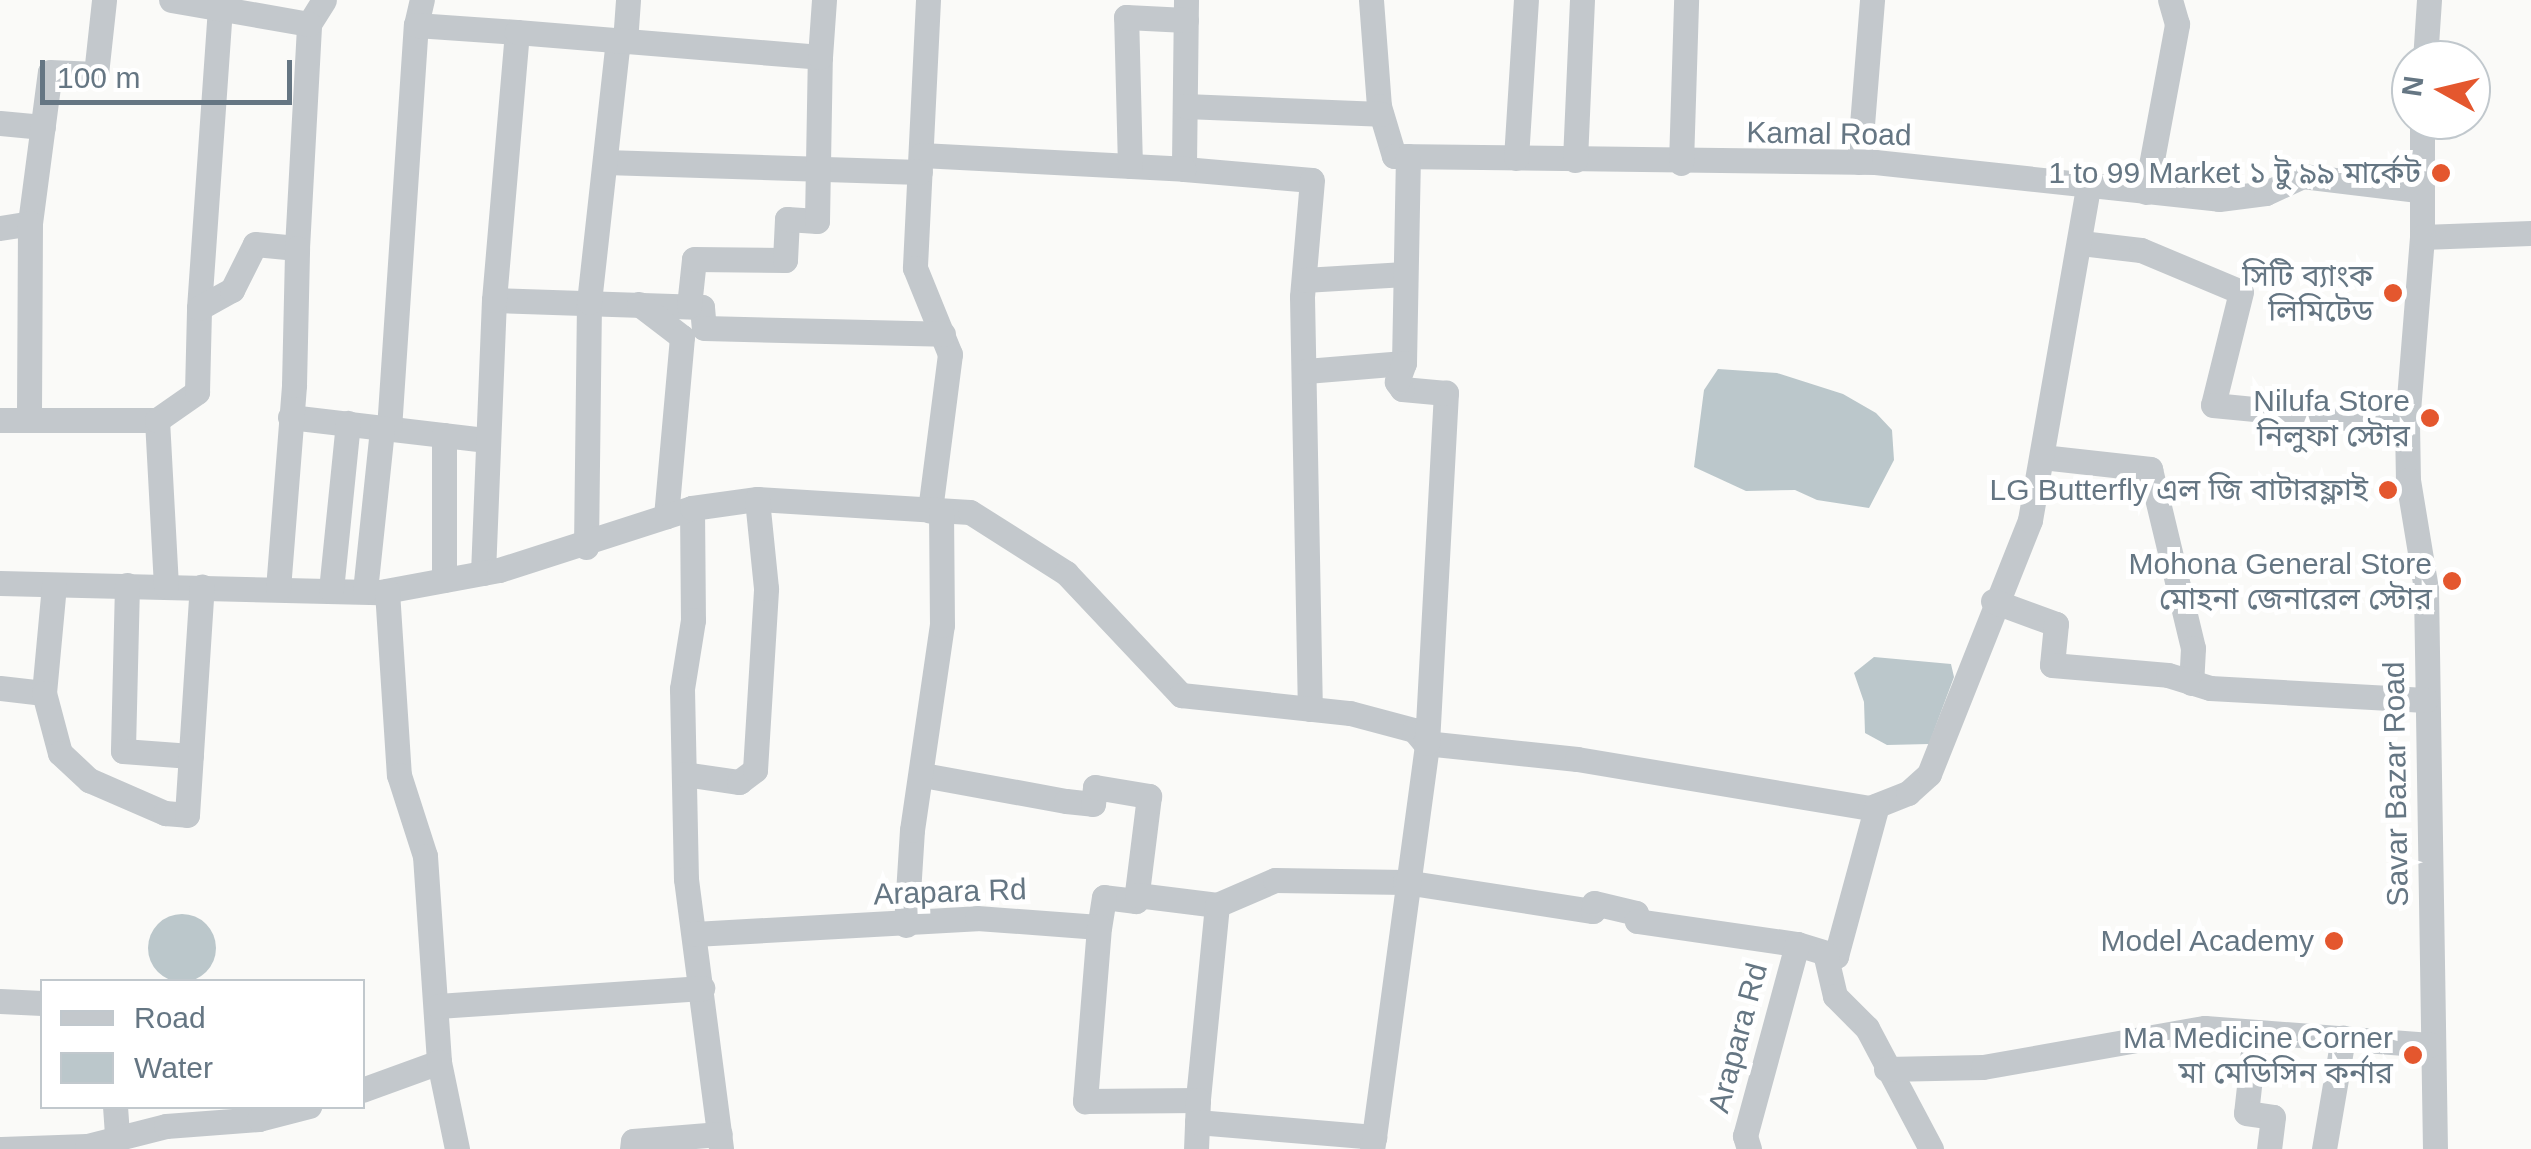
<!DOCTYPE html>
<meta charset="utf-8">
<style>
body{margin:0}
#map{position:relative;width:2531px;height:1149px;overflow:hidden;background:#fafaf8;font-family:Helvetica,"Noto Sans Bengali",sans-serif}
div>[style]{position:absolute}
.water>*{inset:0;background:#bbc7cb}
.round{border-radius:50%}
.minor>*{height:25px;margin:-12.5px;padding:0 12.5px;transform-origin:12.5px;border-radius:12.5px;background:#c3c8cc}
.dots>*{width:28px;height:28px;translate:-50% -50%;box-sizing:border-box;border:5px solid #fff;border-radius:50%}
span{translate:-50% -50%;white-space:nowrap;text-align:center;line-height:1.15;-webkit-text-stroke:10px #fff;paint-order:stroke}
.street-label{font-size:30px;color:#657683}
.poi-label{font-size:30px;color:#657683}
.right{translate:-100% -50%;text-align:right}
.legend{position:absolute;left:40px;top:979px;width:325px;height:130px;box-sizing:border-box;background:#fff;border:2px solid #c1c8cd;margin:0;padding:12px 18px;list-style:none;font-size:30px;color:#657683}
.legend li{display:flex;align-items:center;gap:20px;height:50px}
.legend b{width:50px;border:2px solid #c1c8cd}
.north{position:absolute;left:2391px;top:40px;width:100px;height:100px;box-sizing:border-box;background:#fff;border:2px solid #c1c8cd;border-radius:50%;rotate:278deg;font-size:28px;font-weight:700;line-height:40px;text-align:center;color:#657683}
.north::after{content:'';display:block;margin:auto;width:35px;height:45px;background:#e4572e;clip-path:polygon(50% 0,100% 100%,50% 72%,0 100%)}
.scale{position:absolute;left:40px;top:60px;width:252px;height:45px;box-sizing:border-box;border:5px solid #657683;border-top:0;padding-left:12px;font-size:30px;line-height:35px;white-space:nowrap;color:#657683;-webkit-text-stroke:8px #fff;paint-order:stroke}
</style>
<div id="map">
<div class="water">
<div style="clip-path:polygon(1718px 369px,1777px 373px,1843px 394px,1876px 413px,1892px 430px,1894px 460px,1869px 508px,1817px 500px,1795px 490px,1746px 491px,1694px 467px,1704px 390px)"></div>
<div style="clip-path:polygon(1874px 657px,1951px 664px,1954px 677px,1929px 744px,1887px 745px,1865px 733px,1864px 702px,1854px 673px)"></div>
<div class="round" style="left:148px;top:914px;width:68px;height:68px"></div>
</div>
<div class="minor">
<div style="left:928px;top:0;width:268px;rotate:92.8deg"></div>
<div style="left:915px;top:268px;width:93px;rotate:67.9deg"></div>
<div style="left:950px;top:354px;width:158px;rotate:97.3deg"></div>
<div style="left:1186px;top:0;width:169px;rotate:90.7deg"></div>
<div style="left:1184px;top:169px;width:128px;rotate:4.9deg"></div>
<div style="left:1312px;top:180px;width:117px;rotate:94.9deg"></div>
<div style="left:1302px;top:297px;width:412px;rotate:88.9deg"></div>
<div style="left:1371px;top:0;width:106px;rotate:85.7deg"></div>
<div style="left:1379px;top:106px;width:52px;rotate:73.3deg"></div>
<div style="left:1394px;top:156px;width:481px;rotate:0.7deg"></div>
<div style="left:1875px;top:162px;width:346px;rotate:6.1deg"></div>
<div style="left:2219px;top:199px;width:47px;rotate:-7.3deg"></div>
<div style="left:2266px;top:193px;width:40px;rotate:-25deg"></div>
<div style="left:2302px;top:176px;width:117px;rotate:6.9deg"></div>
<div style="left:309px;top:24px;width:28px;rotate:-58deg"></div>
<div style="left:416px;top:25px;width:26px;rotate:-77deg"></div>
<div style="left:625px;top:42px;width:42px;rotate:-85.9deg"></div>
<div style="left:2425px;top:60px;width:60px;rotate:-86.2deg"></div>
<div style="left:1185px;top:106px;width:196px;rotate:2.3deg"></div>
<div style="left:2422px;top:120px;width:117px;rotate:90deg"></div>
<div style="left:2422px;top:237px;width:188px;rotate:94.6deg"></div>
<div style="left:2407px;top:424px;width:56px;rotate:89deg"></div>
<div style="left:2408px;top:480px;width:110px;rotate:80.6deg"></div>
<div style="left:2426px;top:589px;width:560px;rotate:89.08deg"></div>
<div style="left:0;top:123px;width:43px;rotate:5.3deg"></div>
<div style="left:921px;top:155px;width:263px;rotate:3deg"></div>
<div style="left:1516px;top:158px;width:158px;rotate:-86.4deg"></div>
<div style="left:1575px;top:160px;width:160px;rotate:-87.5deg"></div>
<div style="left:605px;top:162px;width:315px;rotate:1.8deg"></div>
<div style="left:1859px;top:162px;width:163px;rotate:-85.4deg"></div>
<div style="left:1681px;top:163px;width:163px;rotate:-88.2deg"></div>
<div style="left:1130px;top:166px;width:149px;rotate:-91.5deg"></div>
<div style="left:1126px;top:17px;width:60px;rotate:2.9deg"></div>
<div style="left:2146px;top:192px;width:171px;rotate:-79.5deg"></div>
<div style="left:2177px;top:24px;width:25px;rotate:-106deg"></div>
<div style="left:30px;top:223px;width:152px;rotate:-82.5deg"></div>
<div style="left:50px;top:72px;width:46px;rotate:2.5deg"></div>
<div style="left:96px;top:74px;width:74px;rotate:-83.8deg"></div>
<div style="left:0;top:228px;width:30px;rotate:-9deg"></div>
<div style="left:30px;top:223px;width:195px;rotate:90.3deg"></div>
<div style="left:2422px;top:237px;width:109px;rotate:-2.1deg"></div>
<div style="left:2081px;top:243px;width:60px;rotate:6.7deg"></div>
<div style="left:2141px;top:250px;width:108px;rotate:22.8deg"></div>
<div style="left:2241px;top:292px;width:116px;rotate:103.9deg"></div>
<div style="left:2213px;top:405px;width:195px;rotate:5.6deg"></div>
<div style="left:1304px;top:280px;width:101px;rotate:-3.4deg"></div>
<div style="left:494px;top:300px;width:208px;rotate:1.9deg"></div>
<div style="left:702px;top:307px;width:21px;rotate:85deg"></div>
<div style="left:704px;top:328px;width:239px;rotate:1.4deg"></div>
<div style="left:639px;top:304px;width:54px;rotate:37.5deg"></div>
<div style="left:682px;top:337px;width:180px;rotate:95.1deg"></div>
<div style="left:689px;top:306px;width:47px;rotate:-83.9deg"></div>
<div style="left:694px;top:259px;width:91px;rotate:0.6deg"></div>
<div style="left:785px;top:260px;width:41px;rotate:-87.2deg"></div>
<div style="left:787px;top:219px;width:30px;rotate:4deg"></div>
<div style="left:817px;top:221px;width:164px;rotate:-89deg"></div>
<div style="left:199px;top:308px;width:301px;rotate:-86deg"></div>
<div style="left:1306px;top:371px;width:98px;rotate:-4.7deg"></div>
<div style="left:1404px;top:363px;width:207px;rotate:-88.9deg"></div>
<div style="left:290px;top:417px;width:196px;rotate:6.7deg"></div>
<div style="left:0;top:420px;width:157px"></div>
<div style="left:389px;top:429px;width:405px;rotate:-86.2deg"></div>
<div style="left:416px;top:25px;width:101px;rotate:4deg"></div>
<div style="left:444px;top:435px;width:145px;rotate:90deg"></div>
<div style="left:2042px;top:457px;width:109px;rotate:6.3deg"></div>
<div style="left:2150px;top:469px;width:184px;rotate:76.5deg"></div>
<div style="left:2193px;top:648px;width:35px;rotate:93deg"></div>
<div style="left:692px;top:508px;width:112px;rotate:89.5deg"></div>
<div style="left:693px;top:620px;width:70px;rotate:99.1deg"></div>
<div style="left:682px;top:689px;width:190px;rotate:88.8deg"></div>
<div style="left:686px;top:879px;width:272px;rotate:82.6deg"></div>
<div style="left:586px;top:547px;width:245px;rotate:-89.3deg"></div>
<div style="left:589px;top:302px;width:263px;rotate:-83.7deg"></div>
<div style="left:483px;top:573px;width:273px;rotate:-87.7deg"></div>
<div style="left:494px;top:300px;width:269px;rotate:-85.1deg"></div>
<div style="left:517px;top:32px;width:304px;rotate:4.7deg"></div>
<div style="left:820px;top:57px;width:57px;rotate:-86deg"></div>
<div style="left:0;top:583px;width:380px;rotate:1.4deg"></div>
<div style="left:380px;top:592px;width:121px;rotate:-10.5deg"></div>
<div style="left:499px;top:570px;width:203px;rotate:-17.8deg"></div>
<div style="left:692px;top:508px;width:66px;rotate:-7.9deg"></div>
<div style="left:757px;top:499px;width:213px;rotate:3.5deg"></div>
<div style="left:970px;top:512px;width:114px;rotate:32.4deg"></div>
<div style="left:1066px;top:573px;width:168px;rotate:46.7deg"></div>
<div style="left:1181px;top:695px;width:170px;rotate:6.1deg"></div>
<div style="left:1350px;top:713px;width:66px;rotate:14.9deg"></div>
<div style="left:1414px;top:730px;width:17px;rotate:50deg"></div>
<div style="left:1425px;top:743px;width:153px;rotate:6deg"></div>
<div style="left:1577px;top:759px;width:297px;rotate:9.5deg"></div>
<div style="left:1870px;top:808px;width:41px;rotate:-21.5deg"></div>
<div style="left:1908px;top:793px;width:28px;rotate:-42deg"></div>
<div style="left:1929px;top:774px;width:273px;rotate:-68.3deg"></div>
<div style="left:2030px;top:520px;width:339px;rotate:-80.1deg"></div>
<div style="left:127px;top:585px;width:166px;rotate:91.4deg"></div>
<div style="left:123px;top:751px;width:68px;rotate:4.2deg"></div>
<div style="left:166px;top:586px;width:166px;rotate:-93.1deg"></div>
<div style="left:157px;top:420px;width:49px;rotate:-35deg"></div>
<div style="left:197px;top:392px;width:84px;rotate:-88.6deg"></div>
<div style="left:199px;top:308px;width:38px;rotate:-29deg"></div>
<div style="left:232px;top:290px;width:51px;rotate:-63.4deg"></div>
<div style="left:255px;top:244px;width:42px;rotate:5.4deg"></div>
<div style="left:297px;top:248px;width:224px;rotate:-86.9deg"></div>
<div style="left:309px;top:24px;width:140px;rotate:-170.1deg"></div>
<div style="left:278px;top:589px;width:205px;rotate:-85.5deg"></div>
<div style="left:294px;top:385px;width:137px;rotate:-88.7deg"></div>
<div style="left:331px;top:590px;width:168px;rotate:-84.2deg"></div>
<div style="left:365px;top:591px;width:164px;rotate:-84deg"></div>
<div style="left:387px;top:591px;width:184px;rotate:86.3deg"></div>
<div style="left:399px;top:775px;width:85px;rotate:72.2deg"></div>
<div style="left:425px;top:856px;width:206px;rotate:86.1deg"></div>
<div style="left:1993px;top:601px;width:67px;rotate:20.1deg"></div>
<div style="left:2056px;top:624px;width:41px;rotate:95.6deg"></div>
<div style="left:2052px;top:665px;width:116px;rotate:4.9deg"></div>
<div style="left:2168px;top:675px;width:44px;rotate:17.2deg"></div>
<div style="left:2210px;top:688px;width:216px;rotate:3.2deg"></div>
<div style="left:0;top:688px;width:44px;rotate:6.5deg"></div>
<div style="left:44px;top:693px;width:108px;rotate:-84.7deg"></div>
<div style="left:44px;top:693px;width:62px;rotate:75.1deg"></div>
<div style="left:60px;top:753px;width:40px;rotate:43deg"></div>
<div style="left:89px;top:780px;width:83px;rotate:23.5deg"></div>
<div style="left:165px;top:813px;width:22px;rotate:5deg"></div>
<div style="left:187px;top:815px;width:229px;rotate:-86.3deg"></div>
<div style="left:684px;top:774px;width:56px;rotate:8.3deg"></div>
<div style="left:739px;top:782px;width:20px;rotate:-37deg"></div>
<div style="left:755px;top:770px;width:182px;rotate:-86.5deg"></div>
<div style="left:766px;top:588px;width:89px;rotate:-95.8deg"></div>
<div style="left:923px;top:775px;width:145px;rotate:10.3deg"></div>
<div style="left:1066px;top:801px;width:27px;rotate:6deg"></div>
<div style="left:1093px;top:804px;width:17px;rotate:-83deg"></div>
<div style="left:1095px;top:787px;width:55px;rotate:9.5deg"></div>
<div style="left:1149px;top:796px;width:106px;rotate:97.1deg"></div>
<div style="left:1136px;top:901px;width:32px;rotate:-173deg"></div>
<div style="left:1104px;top:897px;width:30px;rotate:99deg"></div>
<div style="left:1137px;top:895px;width:81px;rotate:7.1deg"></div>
<div style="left:1217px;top:905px;width:196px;rotate:95.6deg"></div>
<div style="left:1217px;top:905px;width:63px;rotate:-23.3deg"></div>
<div style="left:1275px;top:880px;width:130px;rotate:0.9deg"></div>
<div style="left:1405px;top:882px;width:190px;rotate:8.8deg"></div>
<div style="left:1593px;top:911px;width:8px;rotate:-83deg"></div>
<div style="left:1594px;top:903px;width:43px;rotate:13.4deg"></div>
<div style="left:1636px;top:913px;width:8px;rotate:83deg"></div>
<div style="left:1637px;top:921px;width:162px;rotate:8.2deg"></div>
<div style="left:1797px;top:944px;width:41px;rotate:17.1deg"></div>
<div style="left:1836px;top:956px;width:156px;rotate:-74.8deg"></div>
<div style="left:906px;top:925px;width:95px;rotate:-86.4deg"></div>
<div style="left:912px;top:830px;width:207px;rotate:-81.7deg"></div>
<div style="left:942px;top:625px;width:114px;rotate:-90.5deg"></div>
<div style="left:694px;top:934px;width:283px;rotate:-3.2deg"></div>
<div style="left:977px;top:918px;width:122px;rotate:4.2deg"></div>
<div style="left:1099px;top:927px;width:175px;rotate:94.6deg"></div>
<div style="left:1085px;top:1101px;width:113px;rotate:-0.5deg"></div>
<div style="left:1198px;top:1100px;width:49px;rotate:92.3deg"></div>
<div style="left:1825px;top:953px;width:44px;rotate:76.9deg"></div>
<div style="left:1835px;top:996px;width:45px;rotate:45deg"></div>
<div style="left:1867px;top:1028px;width:137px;rotate:62.1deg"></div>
<div style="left:0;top:1001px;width:42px;rotate:2.7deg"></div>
<div style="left:438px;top:1006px;width:265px;rotate:-3.9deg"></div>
<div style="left:2255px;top:1032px;width:81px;rotate:96.3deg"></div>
<div style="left:2246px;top:1113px;width:27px;rotate:8deg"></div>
<div style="left:2273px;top:1117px;width:32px;rotate:97deg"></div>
<div style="left:1886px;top:1069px;width:97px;rotate:-1.2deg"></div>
<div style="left:1983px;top:1067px;width:225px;rotate:-10deg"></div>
<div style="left:2205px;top:1028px;width:226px;rotate:4.3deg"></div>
<div style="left:362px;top:1090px;width:82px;rotate:-20deg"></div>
<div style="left:439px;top:1062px;width:89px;rotate:78.3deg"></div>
<div style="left:115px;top:1106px;width:32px;rotate:86deg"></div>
<div style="left:1197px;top:1122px;width:178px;rotate:4.8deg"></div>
<div style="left:1374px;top:1137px;width:12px;rotate:99deg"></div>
<div style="left:1374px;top:1137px;width:398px;rotate:-82.3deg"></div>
<div style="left:1427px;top:743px;width:351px;rotate:-86.9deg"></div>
<div style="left:1446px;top:393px;width:44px;rotate:-174.8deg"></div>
<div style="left:1402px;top:389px;width:9px;rotate:-126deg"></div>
<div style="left:1397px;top:382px;width:20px;rotate:-70deg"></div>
<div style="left:1px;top:1149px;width:86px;rotate:-2deg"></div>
<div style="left:87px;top:1146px;width:81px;rotate:-14.2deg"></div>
<div style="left:166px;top:1126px;width:93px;rotate:-4.3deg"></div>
<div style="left:259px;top:1119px;width:52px;rotate:-14.6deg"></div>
<div style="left:632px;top:1149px;width:8px;rotate:-83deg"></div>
<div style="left:633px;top:1141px;width:87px;rotate:-4.6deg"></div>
<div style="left:1749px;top:1149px;width:14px;rotate:-107deg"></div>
<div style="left:1745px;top:1136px;width:199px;rotate:-74.8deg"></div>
<div style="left:2324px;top:1149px;width:113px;rotate:-80.3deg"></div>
</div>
<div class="dots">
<div style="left:2441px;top:173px;background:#e4572e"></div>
<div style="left:2393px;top:293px;background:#e4572e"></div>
<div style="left:2430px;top:418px;background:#e4572e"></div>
<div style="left:2388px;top:490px;background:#e4572e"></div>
<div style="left:2452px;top:581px;background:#e4572e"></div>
<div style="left:2334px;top:941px;background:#e4572e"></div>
<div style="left:2413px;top:1055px;background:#e4572e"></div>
</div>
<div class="street-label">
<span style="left:1829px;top:134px;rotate:1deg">Kamal Road</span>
<span style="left:2396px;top:784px;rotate:-91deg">Savar Bazar Road</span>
<span style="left:950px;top:892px;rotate:-2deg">Arapara Rd</span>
<span style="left:1738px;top:1038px;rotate:-75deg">Arapara Rd</span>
</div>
<div class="poi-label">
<span class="right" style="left:2421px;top:173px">1 to 99 Market ১ টু ৯৯ মার্কেট</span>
<span class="right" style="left:2373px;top:293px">সিটি ব্যাংক<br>লিমিটেড</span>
<span class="right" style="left:2410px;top:418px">Nilufa Store<br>নিলুফা স্টোর</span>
<span class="right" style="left:2368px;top:490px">LG Butterfly এল জি বাটারফ্লাই</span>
<span class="right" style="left:2432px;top:581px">Mohona General Store<br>মোহনা জেনারেল স্টোর</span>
<span class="right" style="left:2314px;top:941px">Model Academy</span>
<span class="right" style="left:2393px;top:1055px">Ma Medicine Corner<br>মা মেডিসিন কর্নার</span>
</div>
<ul class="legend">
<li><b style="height:12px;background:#c3c8cc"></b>Road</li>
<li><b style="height:28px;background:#bbc7cb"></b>Water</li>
</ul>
<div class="north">N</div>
<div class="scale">100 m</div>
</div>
